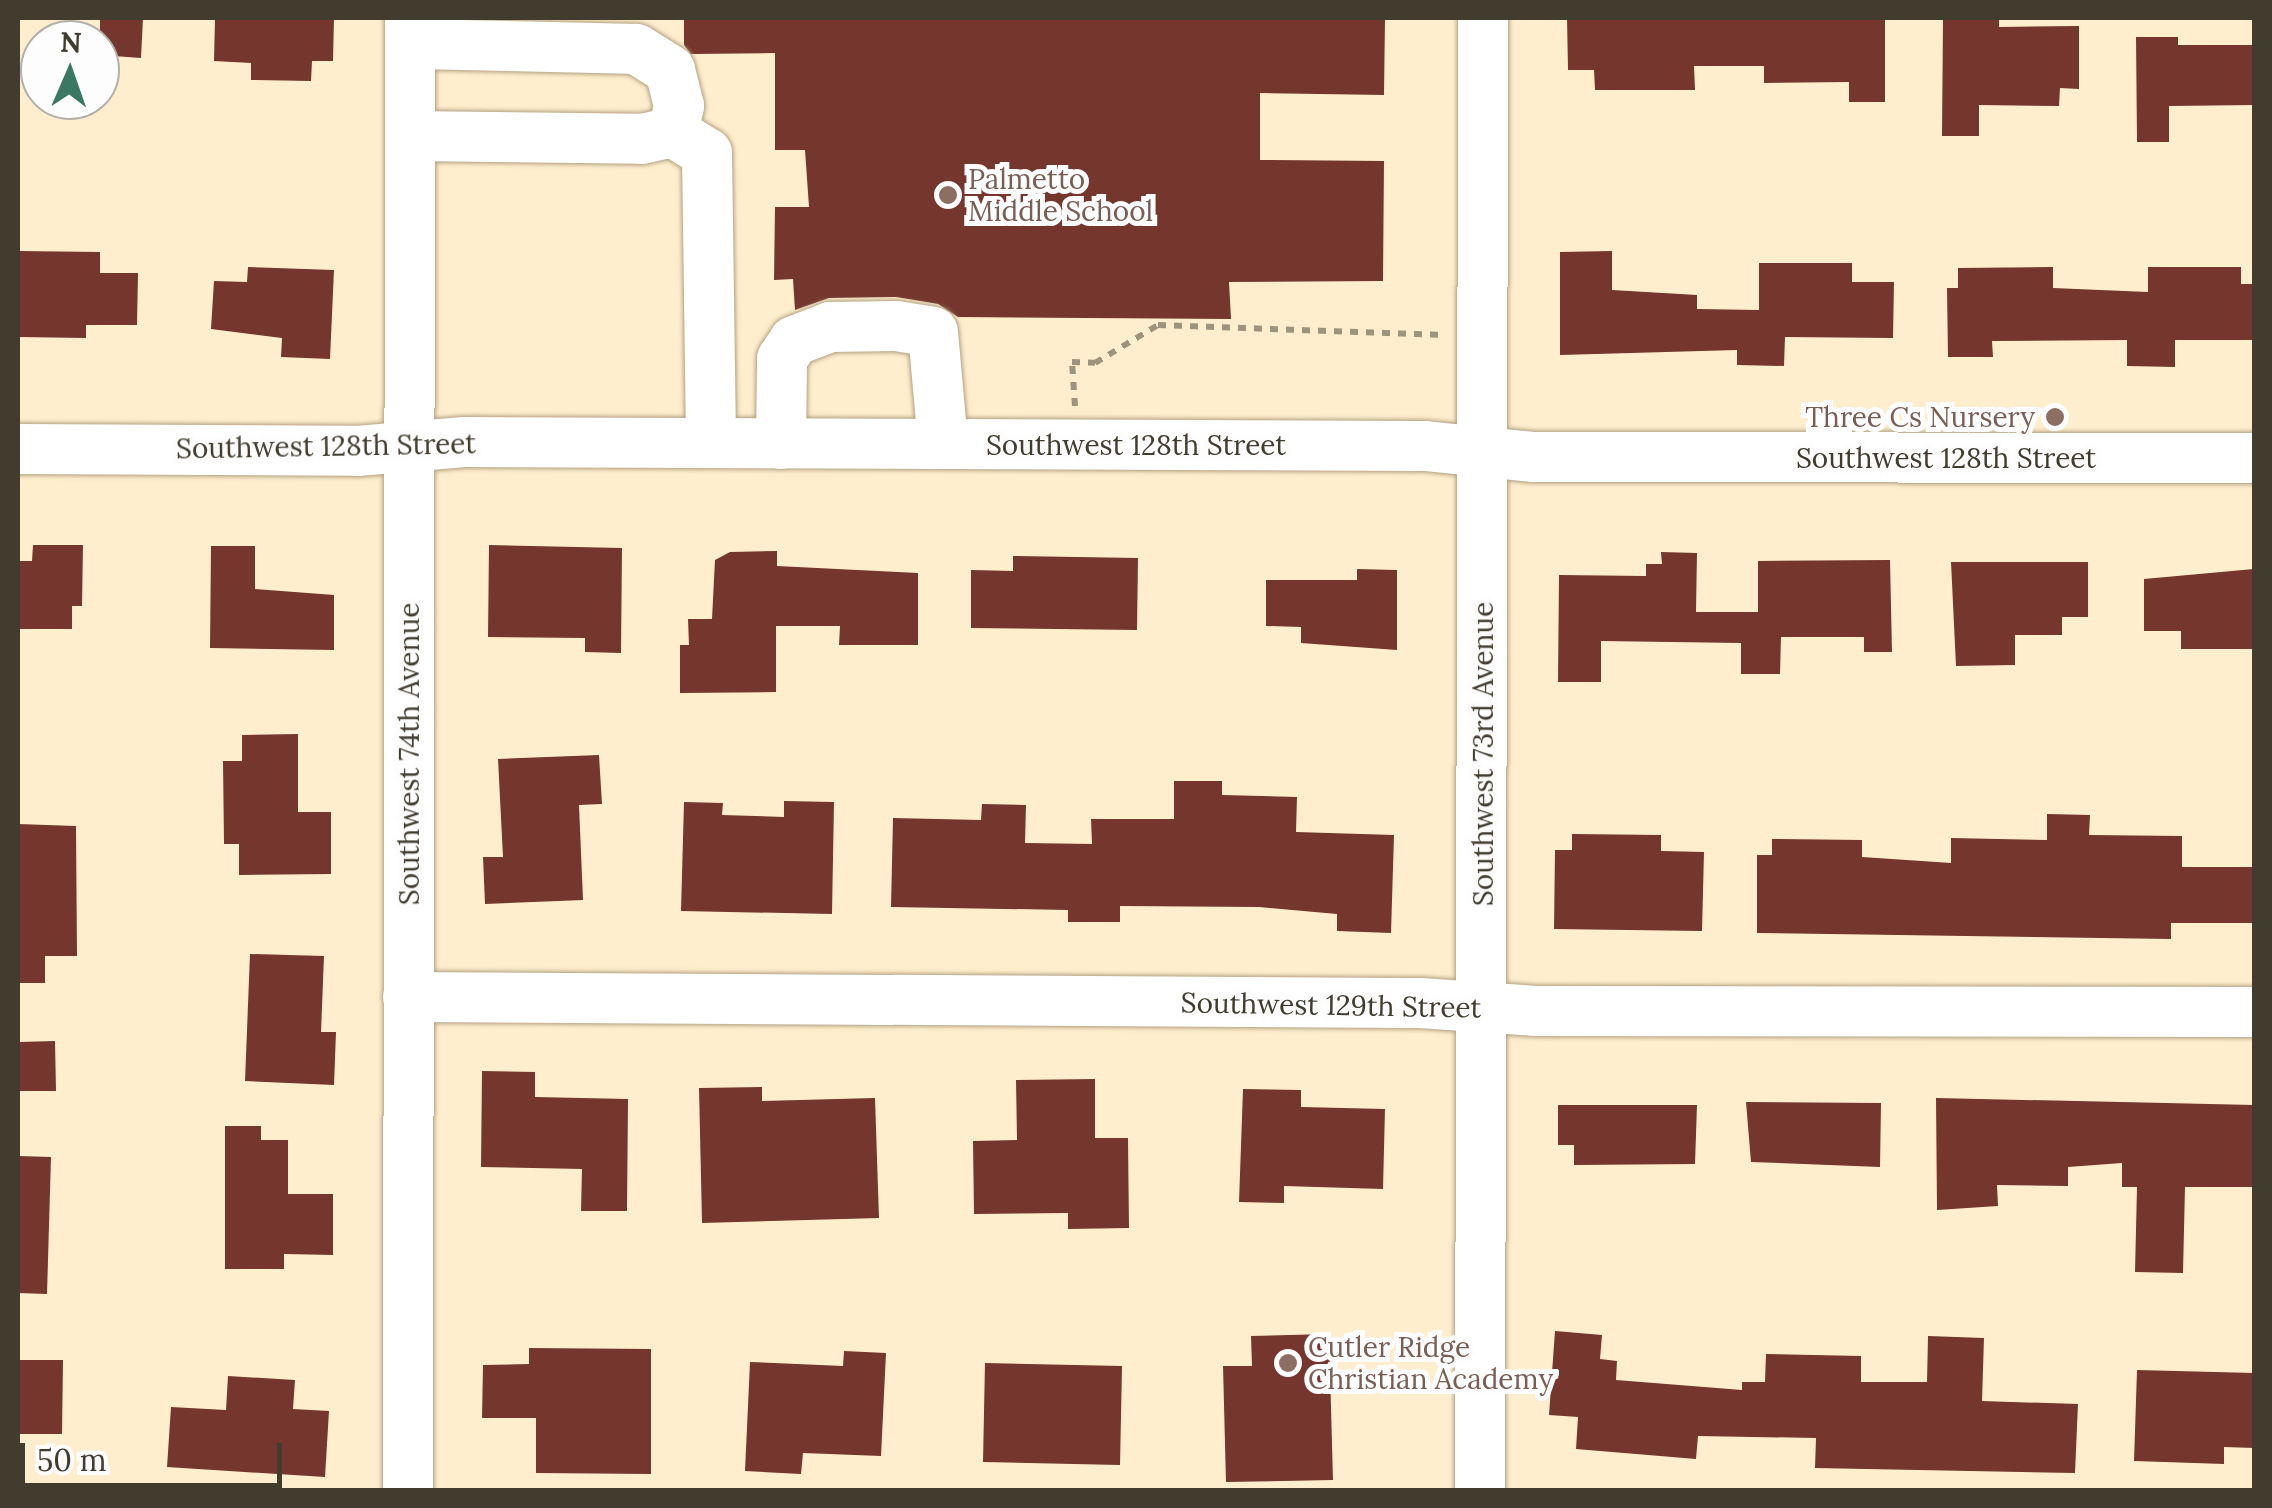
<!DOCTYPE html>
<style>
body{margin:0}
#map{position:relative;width:2272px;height:1508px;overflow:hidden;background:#ffeecd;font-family:Lora,serif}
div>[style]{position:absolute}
.building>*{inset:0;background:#74362d}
.path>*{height:6px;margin-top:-3px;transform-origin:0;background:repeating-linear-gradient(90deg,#9e937c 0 8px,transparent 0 16px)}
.roads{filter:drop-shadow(0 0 2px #b2a283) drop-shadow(0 0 2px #b2a283)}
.minor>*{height:50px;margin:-25px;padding:0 25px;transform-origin:25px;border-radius:25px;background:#fff}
.dots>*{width:28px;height:28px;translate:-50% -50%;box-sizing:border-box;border:5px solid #fdfdfd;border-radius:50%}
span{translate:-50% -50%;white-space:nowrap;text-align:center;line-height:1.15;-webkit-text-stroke:10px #fdfdfd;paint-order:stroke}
.education-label{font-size:28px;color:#785e54}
.left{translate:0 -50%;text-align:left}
.right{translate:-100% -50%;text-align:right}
.street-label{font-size:28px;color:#423c2f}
.frame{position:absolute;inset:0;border:20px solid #423c2f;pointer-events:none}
.north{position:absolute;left:20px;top:20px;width:100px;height:100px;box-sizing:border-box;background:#fdfdfd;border:2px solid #b2b0ab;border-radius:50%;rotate:2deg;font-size:28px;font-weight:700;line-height:40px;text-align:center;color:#423c2f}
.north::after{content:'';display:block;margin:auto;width:35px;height:45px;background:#3b7863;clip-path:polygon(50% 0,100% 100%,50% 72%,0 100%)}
.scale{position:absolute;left:20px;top:1443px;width:262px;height:45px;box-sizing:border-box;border:5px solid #423c2f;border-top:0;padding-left:12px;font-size:30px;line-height:35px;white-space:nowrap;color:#423c2f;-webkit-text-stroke:8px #fdfdfd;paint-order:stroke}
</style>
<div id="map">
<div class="building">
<div style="clip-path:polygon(100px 18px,143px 18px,141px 58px,100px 55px)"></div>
<div style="clip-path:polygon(215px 18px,334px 18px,333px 61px,312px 61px,311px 81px,251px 80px,251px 63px,214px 61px)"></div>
<div style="clip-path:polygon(684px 18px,1385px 18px,1384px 95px,1260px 93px,1260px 160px,1384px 161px,1383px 281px,1229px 282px,1231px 319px,958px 317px,938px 304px,896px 297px,829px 298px,795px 310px,793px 279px,774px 280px,775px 207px,809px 207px,805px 150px,775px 150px,775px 53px,691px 54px,684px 45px)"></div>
<div style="clip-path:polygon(1567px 18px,1885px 18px,1885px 102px,1849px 102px,1849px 82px,1764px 83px,1764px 66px,1694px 66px,1695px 90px,1595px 90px,1594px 70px,1568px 70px)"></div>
<div style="clip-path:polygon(1943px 18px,1999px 18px,1999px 27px,2079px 26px,2079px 89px,2060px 88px,2059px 106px,1979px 105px,1979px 136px,1942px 136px)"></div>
<div style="clip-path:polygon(2136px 37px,2178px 37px,2178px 45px,2254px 45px,2254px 105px,2169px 106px,2169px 142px,2137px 142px)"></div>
<div style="clip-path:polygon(18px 251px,100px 252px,100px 273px,138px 273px,137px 325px,86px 325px,86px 338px,18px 337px)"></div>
<div style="clip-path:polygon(1612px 251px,1612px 290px,1697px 295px,1697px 309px,1759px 310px,1759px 263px,1852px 263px,1852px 282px,1894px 282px,1893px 338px,1785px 337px,1784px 366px,1737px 365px,1737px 350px,1560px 355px,1560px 252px)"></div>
<div style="clip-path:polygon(248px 267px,334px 270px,330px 359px,281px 357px,282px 338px,211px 329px,214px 281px,247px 282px)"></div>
<div style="clip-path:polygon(2053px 267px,2053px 288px,2148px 292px,2148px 267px,2241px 267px,2241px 284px,2254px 284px,2254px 340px,2175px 340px,2175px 367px,2127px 366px,2127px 340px,1992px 341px,1993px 357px,1948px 357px,1947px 288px,1958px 288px,1958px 268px)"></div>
<div style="clip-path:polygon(33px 545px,83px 545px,82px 606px,72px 606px,72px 629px,18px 629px,18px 561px,32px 561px)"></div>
<div style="clip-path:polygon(489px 545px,622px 548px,621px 653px,585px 652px,585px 638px,488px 637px)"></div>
<div style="clip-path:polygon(211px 546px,255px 546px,255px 589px,334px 595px,334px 650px,210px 648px)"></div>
<div style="clip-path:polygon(777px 551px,777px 566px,918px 573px,918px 645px,839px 645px,840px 626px,776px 626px,776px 692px,680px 693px,680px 645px,689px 645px,688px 619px,712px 619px,715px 560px,730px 552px)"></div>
<div style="clip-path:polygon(1661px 552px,1697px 553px,1696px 612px,1758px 612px,1758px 561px,1890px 560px,1892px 652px,1864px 652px,1864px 637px,1781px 637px,1780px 674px,1741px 674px,1741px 643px,1601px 641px,1601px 682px,1558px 682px,1559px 575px,1646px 576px,1646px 564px,1662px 564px)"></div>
<div style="clip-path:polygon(1013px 556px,1138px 558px,1137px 630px,971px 628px,971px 570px,1013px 571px)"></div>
<div style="clip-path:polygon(1951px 562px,2088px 562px,2088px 617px,2062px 617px,2062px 635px,2015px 635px,2015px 665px,1956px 666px)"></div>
<div style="clip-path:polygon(1357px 569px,1397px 570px,1397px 650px,1301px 643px,1301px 627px,1266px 626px,1266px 580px,1357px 580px)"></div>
<div style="clip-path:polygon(2254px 569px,2254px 649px,2181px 649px,2181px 631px,2144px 631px,2144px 579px)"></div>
<div style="clip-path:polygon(298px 734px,298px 812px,331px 812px,331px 874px,239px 875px,239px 844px,224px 844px,223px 761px,242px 761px,242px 735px)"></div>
<div style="clip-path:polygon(599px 755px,602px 804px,579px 805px,583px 900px,485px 904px,483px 857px,503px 857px,498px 759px)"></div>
<div style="clip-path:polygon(1174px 781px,1222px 781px,1222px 795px,1297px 797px,1296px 832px,1394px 835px,1391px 933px,1337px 931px,1337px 914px,1259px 907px,1120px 906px,1120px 922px,1068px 922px,1068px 910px,891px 907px,893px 818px,981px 820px,982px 804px,1026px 805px,1025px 843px,1092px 844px,1091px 819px,1174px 819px)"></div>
<div style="clip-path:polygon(784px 801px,834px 802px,832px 914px,681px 911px,684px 802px,723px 803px,722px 815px,784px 817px)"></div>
<div style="clip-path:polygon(2047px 814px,2090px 815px,2089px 835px,2182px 836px,2182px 867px,2254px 867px,2254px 923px,2171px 923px,2171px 939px,1757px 933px,1757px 855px,1772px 855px,1772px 839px,1862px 840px,1862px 857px,1951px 863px,1951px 838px,2047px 840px)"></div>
<div style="clip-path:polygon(18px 824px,76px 826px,77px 956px,45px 956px,45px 983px,18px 983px)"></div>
<div style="clip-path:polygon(1572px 834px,1661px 835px,1661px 851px,1704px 852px,1702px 931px,1554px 929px,1555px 850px,1572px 850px)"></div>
<div style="clip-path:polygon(250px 954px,324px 956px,321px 1032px,336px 1032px,334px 1085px,245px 1081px)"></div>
<div style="clip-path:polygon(55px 1041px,56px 1091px,18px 1091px,18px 1042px)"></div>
<div style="clip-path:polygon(482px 1071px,535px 1072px,535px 1097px,628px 1099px,627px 1211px,581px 1211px,582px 1169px,481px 1167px)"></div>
<div style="clip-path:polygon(1095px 1079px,1095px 1138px,1128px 1138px,1129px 1228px,1068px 1229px,1068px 1213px,974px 1214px,973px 1141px,1017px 1140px,1016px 1080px)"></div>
<div style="clip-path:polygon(762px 1087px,762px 1101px,875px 1098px,879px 1218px,702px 1223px,699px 1088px)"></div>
<div style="clip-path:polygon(1243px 1089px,1301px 1090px,1301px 1107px,1385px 1109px,1383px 1189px,1284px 1186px,1284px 1203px,1239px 1202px)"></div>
<div style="clip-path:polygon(1936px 1098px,2254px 1105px,2254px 1187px,2185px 1187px,2183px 1273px,2135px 1272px,2137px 1187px,2122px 1187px,2122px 1163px,2068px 1167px,2068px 1186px,1997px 1185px,1998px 1206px,1937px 1210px)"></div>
<div style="clip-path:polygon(1746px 1102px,1881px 1103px,1880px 1167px,1751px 1162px)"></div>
<div style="clip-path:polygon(1558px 1105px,1697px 1105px,1695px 1164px,1574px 1165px,1574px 1145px,1558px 1145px)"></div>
<div style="clip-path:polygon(225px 1126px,261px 1126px,261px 1140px,288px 1140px,288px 1194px,333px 1194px,333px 1255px,284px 1254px,284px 1269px,225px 1269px)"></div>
<div style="clip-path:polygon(18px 1156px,51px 1157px,47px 1294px,18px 1293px)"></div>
<div style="clip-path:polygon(1555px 1331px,1602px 1335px,1600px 1359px,1617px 1361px,1616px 1380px,1742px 1390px,1742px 1382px,1765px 1382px,1766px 1354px,1861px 1356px,1861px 1382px,1927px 1382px,1928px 1336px,1984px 1338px,1982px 1401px,2078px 1404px,2075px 1473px,1815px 1468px,1816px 1438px,1698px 1436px,1696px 1459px,1576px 1449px,1578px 1417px,1549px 1415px)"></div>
<div style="clip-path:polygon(1329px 1334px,1333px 1480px,1226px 1482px,1223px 1366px,1252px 1366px,1251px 1336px)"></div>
<div style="clip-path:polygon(529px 1348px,651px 1349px,651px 1474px,536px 1473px,536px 1418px,482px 1418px,483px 1365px,529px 1364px)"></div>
<div style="clip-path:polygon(844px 1351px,886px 1353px,881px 1456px,803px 1453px,801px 1474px,745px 1471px,750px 1362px,843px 1366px)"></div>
<div style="clip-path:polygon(18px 1360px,63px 1360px,62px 1434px,18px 1434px)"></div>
<div style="clip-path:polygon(985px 1363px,1122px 1366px,1120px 1465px,983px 1462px)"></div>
<div style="clip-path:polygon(2137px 1370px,2254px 1373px,2254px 1448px,2224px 1447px,2224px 1464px,2134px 1461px)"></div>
<div style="clip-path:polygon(228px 1376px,295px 1380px,293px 1409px,329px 1411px,325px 1477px,167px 1467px,171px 1407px,226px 1410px)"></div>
</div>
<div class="path">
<div style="left:1075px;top:406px;width:44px;rotate:-93.9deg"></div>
<div style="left:1072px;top:362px;width:23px;rotate:2deg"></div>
<div style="left:1095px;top:363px;width:74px;rotate:-31.1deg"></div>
<div style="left:1158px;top:325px;width:287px;rotate:2deg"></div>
</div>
<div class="roads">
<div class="minor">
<div style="left:673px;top:132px;width:40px;rotate:32deg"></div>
<div style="left:707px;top:153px;width:290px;rotate:89.2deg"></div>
<div style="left:410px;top:136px;width:232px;rotate:0.7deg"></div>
<div style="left:642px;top:139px;width:32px;rotate:-13deg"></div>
<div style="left:673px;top:132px;width:27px;rotate:-77deg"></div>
<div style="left:679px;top:106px;width:37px;rotate:-104deg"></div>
<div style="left:670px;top:70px;width:40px;rotate:-148deg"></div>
<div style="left:636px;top:49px;width:226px;rotate:-178.7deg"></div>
<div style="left:781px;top:444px;width:85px;rotate:-89.3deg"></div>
<div style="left:782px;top:359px;width:22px;rotate:-56deg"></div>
<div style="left:794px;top:341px;width:39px;rotate:-21deg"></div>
<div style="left:830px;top:327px;width:66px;rotate:-0.9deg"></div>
<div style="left:896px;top:326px;width:37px;rotate:9deg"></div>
<div style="left:933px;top:332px;width:112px;rotate:84.9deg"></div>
<div style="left:18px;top:449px;width:339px;rotate:0.3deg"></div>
<div style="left:357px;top:451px;width:108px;rotate:-4.8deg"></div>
<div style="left:465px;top:442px;width:960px;rotate:0.24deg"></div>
<div style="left:1425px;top:446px;width:110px;rotate:5.8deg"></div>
<div style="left:1534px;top:457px;width:720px;rotate:0.08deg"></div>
<div style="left:408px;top:997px;width:1012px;rotate:0.34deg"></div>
<div style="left:1420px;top:1003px;width:117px;rotate:3.9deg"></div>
<div style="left:1537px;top:1011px;width:717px;rotate:0.08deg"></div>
<div style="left:408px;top:1490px;width:1472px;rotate:-89.92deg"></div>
<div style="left:1480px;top:1490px;width:1472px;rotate:-89.88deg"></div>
</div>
</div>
<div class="dots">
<div style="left:948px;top:195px;background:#8d6e63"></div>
<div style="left:2055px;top:417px;background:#8d6e63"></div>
<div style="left:1288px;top:1363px;background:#8d6e63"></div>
</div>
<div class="education-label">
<span class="left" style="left:968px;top:195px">Palmetto<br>Middle School</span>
<span class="right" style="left:2035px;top:417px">Three Cs Nursery</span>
<span class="left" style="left:1308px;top:1363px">Cutler Ridge<br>Christian Academy</span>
</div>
<div class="street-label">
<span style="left:1136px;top:445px">Southwest 128th Street</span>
<span style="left:326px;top:446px;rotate:-1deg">Southwest 128th Street</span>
<span style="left:1946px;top:458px">Southwest 128th Street</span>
<span style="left:409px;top:754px;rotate:-90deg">Southwest 74th Avenue</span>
<span style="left:1483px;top:754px;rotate:-90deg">Southwest 73rd Avenue</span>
<span style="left:1331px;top:1005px;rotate:1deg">Southwest 129th Street</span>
</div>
<div class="frame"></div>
<div class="north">N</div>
<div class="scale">50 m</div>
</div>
